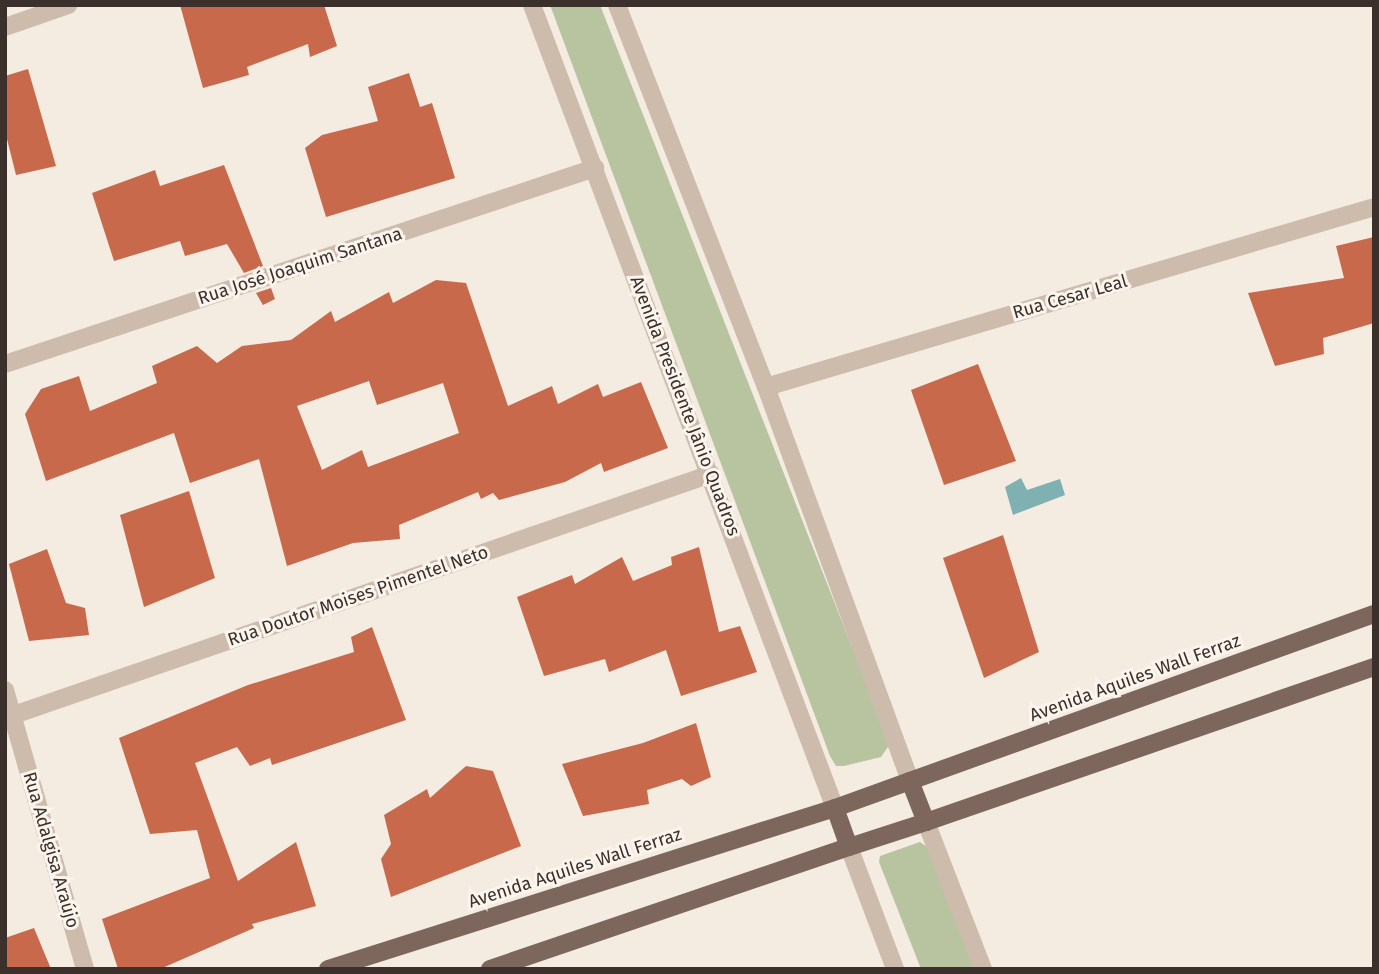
<!DOCTYPE html>
<meta charset="utf-8">
<style>
body{margin:0}
#map{position:relative;width:1379px;height:974px;overflow:hidden;background:#f4ebe1;font-family:"Fira Sans",sans-serif}
div>[style]{position:absolute}
.green>*{inset:0;background:#b8c4a0}
.water>*{inset:0;background:#7fb0b2}
.building>*{inset:0;background:#c8694b}
.minor>*{height:18px;margin:-9px;padding:0 9px;transform-origin:9px;border-radius:9px;background:#cdbbac}
.major>*{height:18px;margin:-9px;padding:0 9px;transform-origin:9px;border-radius:9px;background:#7d675c}
span{translate:-50% -50%;white-space:nowrap;text-align:center;line-height:1.15;-webkit-text-stroke:6px #fbf5ee;paint-order:stroke}
.street-label{font-size:18px;color:#3b302b}
.frame{position:absolute;inset:0;border:7px solid #3b302b;pointer-events:none}
</style>
<div id="map">
<div class="green">
<div style="clip-path:polygon(550px 5px,600px 5px,890px 744px,881px 757px,844px 766px,836px 766px,830px 756px)"></div>
<div style="clip-path:polygon(920px 842px,927px 847px,974px 969px,921px 969px,879px 862px,880px 856px)"></div>
</div>
<div class="water">
<div style="clip-path:polygon(1021px 478px,1027px 490px,1060px 479px,1065px 495px,1013px 515px,1005px 487px)"></div>
</div>
<div class="building">
<div style="clip-path:polygon(180px 5px,324px 5px,337px 46px,310px 57px,308px 44px,247px 67px,249px 75px,203px 88px)"></div>
<div style="clip-path:polygon(28px 69px,56px 166px,16px 175px,5px 131px,5px 76px)"></div>
<div style="clip-path:polygon(409px 73px,420px 107px,432px 103px,455px 178px,326px 217px,305px 148px,322px 135px,378px 121px,368px 87px)"></div>
<div style="clip-path:polygon(224px 165px,263px 266px,244px 273px,227px 244px,185px 256px,180px 241px,114px 261px,92px 193px,155px 170px,160px 186px)"></div>
<div style="clip-path:polygon(1374px 237px,1374px 323px,1323px 338px,1324px 354px,1275px 366px,1248px 293px,1344px 278px,1336px 246px)"></div>
<div style="clip-path:polygon(evenodd,436px 280px,466px 283px,508px 406px,552px 386px,558px 404px,598px 384px,603px 397px,641px 382px,668px 448px,604px 472px,601px 463px,565px 482px,499px 500px,493px 493px,481px 499px,478px 492px,399px 525px,400px 539px,353px 543px,287px 566px,259px 459px,190px 483px,174px 433px,46px 481px,25px 414px,41px 389px,79px 376px,90px 411px,157px 383px,152px 366px,197px 346px,217px 363px,242px 346px,291px 340px,331px 311px,335px 322px,389px 292px,393px 303px,436px 280px,369px 381px,377px 405px,443px 383px,459px 433px,368px 467px,362px 450px,322px 470px,297px 406px,369px 381px)"></div>
<div style="clip-path:polygon(271px 288px,275px 299px,263px 305px,256px 293px)"></div>
<div style="clip-path:polygon(978px 364px,1016px 461px,944px 485px,911px 390px)"></div>
<div style="clip-path:polygon(189px 491px,215px 578px,144px 607px,120px 515px)"></div>
<div style="clip-path:polygon(1003px 535px,1039px 652px,984px 678px,943px 558px)"></div>
<div style="clip-path:polygon(699px 547px,719px 632px,740px 626px,757px 672px,681px 696px,666px 650px,609px 672px,605px 659px,544px 676px,517px 597px,572px 575px,575px 584px,622px 557px,633px 581px,672px 565px,671px 557px)"></div>
<div style="clip-path:polygon(47px 549px,66px 603px,85px 608px,89px 635px,29px 641px,9px 564px)"></div>
<div style="clip-path:polygon(372px 627px,406px 720px,272px 765px,270px 758px,250px 766px,237px 747px,195px 763px,238px 881px,296px 842px,316px 906px,252px 924px,254px 928px,160px 969px,118px 969px,102px 919px,210px 878px,197px 830px,150px 834px,119px 738px,248px 685px,354px 652px,351px 637px)"></div>
<div style="clip-path:polygon(696px 723px,711px 777px,691px 786px,682px 779px,647px 790px,649px 804px,583px 816px,562px 764px,643px 743px)"></div>
<div style="clip-path:polygon(466px 766px,493px 771px,521px 846px,391px 897px,381px 859px,391px 844px,384px 815px,427px 789px,430px 798px)"></div>
<div style="clip-path:polygon(34px 928px,51px 969px,5px 969px,5px 938px)"></div>
</div>
<div class="minor">
<div style="left:532px;top:5px;width:858px;rotate:69.33deg"></div>
<div style="left:617px;top:5px;width:410px;rotate:68.7deg"></div>
<div style="left:766px;top:387px;width:419px;rotate:69.9deg"></div>
<div style="left:5px;top:27px;width:67px;rotate:-19.2deg"></div>
<div style="left:5px;top:364px;width:622px;rotate:-18.38deg"></div>
<div style="left:766px;top:387px;width:634px;rotate:-16.49deg"></div>
<div style="left:5px;top:690px;width:290px;rotate:74deg"></div>
<div style="left:5px;top:718px;width:747px;rotate:-19.07deg"></div>
<div style="left:926px;top:822px;width:158px;rotate:68.8deg"></div>
<div style="left:849px;top:847px;width:130px;rotate:69.3deg"></div>
</div>
<div class="major">
<div style="left:910px;top:781px;width:493px;rotate:-19.8deg"></div>
<div style="left:926px;top:822px;width:44px;rotate:-111.3deg"></div>
<div style="left:910px;top:781px;width:80px;rotate:160.2deg"></div>
<div style="left:835px;top:808px;width:41px;rotate:70.3deg"></div>
<div style="left:849px;top:847px;width:81px;rotate:-18deg"></div>
<div style="left:926px;top:822px;width:474px;rotate:-19.1deg"></div>
<div style="left:328px;top:969px;width:532px;rotate:-17.62deg"></div>
<div style="left:490px;top:969px;width:379px;rotate:-18.8deg"></div>
</div>
<div class="street-label">
<span style="left:300px;top:266px;rotate:-18deg">Rua José Joaquim Santana</span>
<span style="left:1070px;top:297px;rotate:-16deg">Rua Cesar Leal</span>
<span style="left:685px;top:406px;rotate:69deg">Avenida Presidente Jânio Quadros</span>
<span style="left:358px;top:596px;rotate:-19deg">Rua Doutor Moises Pimentel Neto</span>
<span style="left:1135px;top:678px;rotate:-20deg">Avenida Aquiles Wall Ferraz</span>
<span style="left:51px;top:850px;rotate:74deg">Rua Adalgisa Araújo</span>
<span style="left:575px;top:868px;rotate:-18deg">Avenida Aquiles Wall Ferraz</span>
</div>
<div class="frame"></div>
</div>
